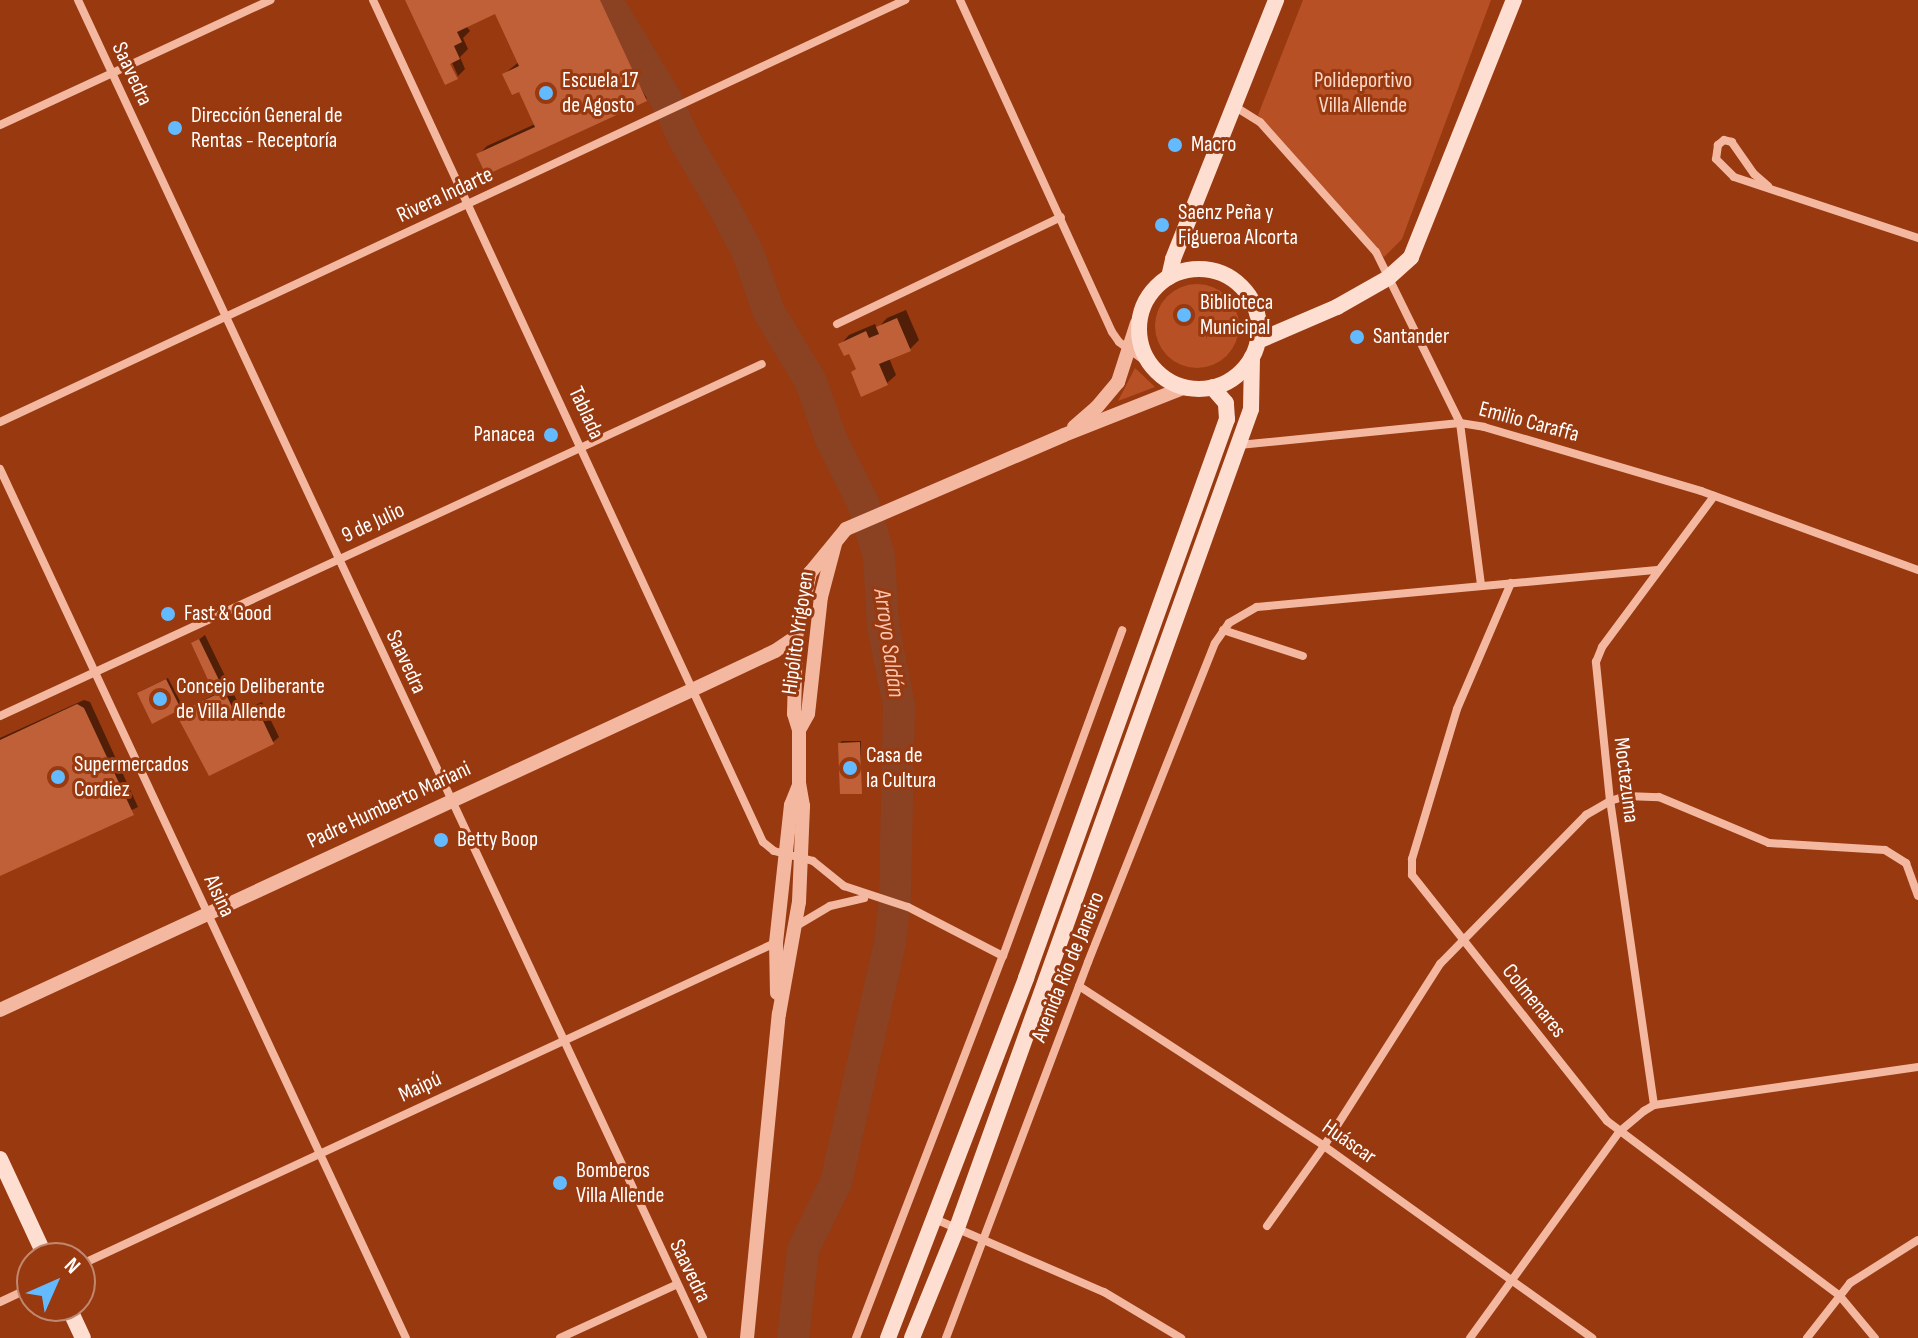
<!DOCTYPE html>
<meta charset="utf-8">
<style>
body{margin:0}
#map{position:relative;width:1918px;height:1338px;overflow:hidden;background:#983910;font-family:"Sofia Sans Condensed",sans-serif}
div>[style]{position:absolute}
.green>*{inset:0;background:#b85025}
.round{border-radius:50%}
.shadow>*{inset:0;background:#0007}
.river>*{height:32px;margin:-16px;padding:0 16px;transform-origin:16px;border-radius:16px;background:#8a4223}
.building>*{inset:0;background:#c06038}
.minor>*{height:8px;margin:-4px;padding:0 4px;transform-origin:4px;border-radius:4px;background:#f4b8a1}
.tertiary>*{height:14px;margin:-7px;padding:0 7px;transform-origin:7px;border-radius:7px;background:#f4b8a1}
.secondary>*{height:16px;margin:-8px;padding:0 8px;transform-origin:8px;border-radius:8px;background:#fdded1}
.secondary>.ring{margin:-8px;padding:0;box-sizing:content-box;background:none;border:16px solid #fdded1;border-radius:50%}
.dots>*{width:22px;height:22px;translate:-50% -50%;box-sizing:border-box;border:4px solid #983910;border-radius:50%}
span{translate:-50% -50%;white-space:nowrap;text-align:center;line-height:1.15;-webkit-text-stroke:6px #983910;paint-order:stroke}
.street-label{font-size:22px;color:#fff}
.poi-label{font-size:22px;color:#fff}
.left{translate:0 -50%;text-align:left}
.right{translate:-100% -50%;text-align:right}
.park-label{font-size:22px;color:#fed8c9}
.water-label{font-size:24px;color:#fbc3ad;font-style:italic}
.north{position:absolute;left:16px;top:1242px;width:80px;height:80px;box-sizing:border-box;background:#983910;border:2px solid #c18870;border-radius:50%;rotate:45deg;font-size:22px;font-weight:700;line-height:32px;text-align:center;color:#fff}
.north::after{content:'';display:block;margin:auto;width:28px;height:36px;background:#64baff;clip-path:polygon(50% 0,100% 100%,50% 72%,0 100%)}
</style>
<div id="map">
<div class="green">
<div style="clip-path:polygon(1303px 0,1491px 0,1402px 239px,1384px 257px,1258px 115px)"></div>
<div class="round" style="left:1155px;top:284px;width:84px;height:84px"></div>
<div style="clip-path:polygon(1135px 368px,1155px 387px,1118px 401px)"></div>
</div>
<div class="shadow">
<div style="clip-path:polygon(407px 0,612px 0,655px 90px,646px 99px,478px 155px,487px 146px,535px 124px,520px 90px,504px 74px,519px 62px,496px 12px,467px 27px,470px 31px,463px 38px,468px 49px,460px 57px,465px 69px,458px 76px,448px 54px,444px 56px,457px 77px,446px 83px)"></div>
<div style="clip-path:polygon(906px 310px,919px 340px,910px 349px,889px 358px,896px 375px,887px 383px,858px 368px,850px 351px,841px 344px,849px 335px,875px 324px,877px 329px,887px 318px)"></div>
<div style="clip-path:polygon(205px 635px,242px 711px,262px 702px,279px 737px,273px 742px,179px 714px,217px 693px,193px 644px)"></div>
<div style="clip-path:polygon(168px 678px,182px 705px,180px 707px,141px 691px)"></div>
<div style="clip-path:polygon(84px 700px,90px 702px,138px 807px,0 874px,0 738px)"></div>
<div style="clip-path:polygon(842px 741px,861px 741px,861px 792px,840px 743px)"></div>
</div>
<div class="river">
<div style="left:606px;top:0;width:116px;rotate:58.8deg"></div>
<div style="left:666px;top:99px;width:44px;rotate:65.8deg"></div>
<div style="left:684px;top:139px;width:79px;rotate:59.5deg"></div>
<div style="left:724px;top:207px;width:52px;rotate:62.4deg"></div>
<div style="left:748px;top:253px;width:63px;rotate:70.4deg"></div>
<div style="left:769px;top:312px;width:82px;rotate:59deg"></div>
<div style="left:811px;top:382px;width:60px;rotate:70.7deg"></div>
<div style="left:831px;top:439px;width:72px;rotate:63.4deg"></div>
<div style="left:863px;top:503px;width:55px;rotate:73.2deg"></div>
<div style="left:879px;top:556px;width:70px;rotate:86.7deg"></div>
<div style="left:883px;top:626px;width:81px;rotate:78.6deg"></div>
<div style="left:899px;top:705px;width:194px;rotate:91.2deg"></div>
<div style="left:895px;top:899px;width:44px;rotate:96.5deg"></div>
<div style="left:890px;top:943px;width:245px;rotate:102.7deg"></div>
<div style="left:836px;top:1182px;width:76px;rotate:115.9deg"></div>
<div style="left:803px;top:1250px;width:89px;rotate:96.5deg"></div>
</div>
<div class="building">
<div style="clip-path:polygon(405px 0,600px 0,647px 101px,486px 175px,476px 154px,535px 127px,519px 92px,512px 95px,502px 74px,519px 66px,495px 14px,457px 32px,462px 42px,454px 46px,460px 59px,450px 64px,458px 79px,445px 85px)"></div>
<div style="clip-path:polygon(897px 318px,911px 351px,879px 364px,888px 385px,861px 397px,851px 372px,856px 369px,849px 354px,844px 356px,838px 344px,866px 331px,869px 338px,879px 334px,876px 327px)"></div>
<div style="clip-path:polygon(199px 639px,236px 715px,256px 706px,274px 744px,209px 776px,176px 714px,215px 695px,191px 643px)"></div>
<div style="clip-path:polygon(166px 679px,181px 709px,152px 724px,137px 693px)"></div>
<div style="clip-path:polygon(77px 704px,84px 708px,134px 815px,0 876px,0 740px)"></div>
<div style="clip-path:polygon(860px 742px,862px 794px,840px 794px,838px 743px)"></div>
</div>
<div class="minor">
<div style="left:78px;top:0;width:1477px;rotate:64.96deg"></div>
<div style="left:373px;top:0;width:928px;rotate:65.15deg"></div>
<div style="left:763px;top:842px;width:14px;rotate:39deg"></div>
<div style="left:774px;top:851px;width:40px;rotate:14.4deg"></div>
<div style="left:813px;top:861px;width:40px;rotate:39deg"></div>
<div style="left:844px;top:886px;width:67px;rotate:18.2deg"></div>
<div style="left:908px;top:907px;width:107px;rotate:27.3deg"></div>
<div style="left:960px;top:0;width:365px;rotate:65.4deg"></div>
<div style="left:1112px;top:332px;width:12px;rotate:55deg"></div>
<div style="left:1119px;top:342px;width:42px;rotate:36.3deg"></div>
<div style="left:1234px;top:106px;width:31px;rotate:32deg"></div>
<div style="left:1260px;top:122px;width:174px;rotate:48.3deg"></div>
<div style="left:1376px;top:252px;width:191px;rotate:63.8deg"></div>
<div style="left:1460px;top:423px;width:163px;rotate:82.6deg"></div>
<div style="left:0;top:125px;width:298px;rotate:-24.8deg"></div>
<div style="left:1768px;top:186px;width:18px;rotate:-139deg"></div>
<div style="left:1754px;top:174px;width:39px;rotate:-125deg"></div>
<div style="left:1732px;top:142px;width:8px;rotate:-166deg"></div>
<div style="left:1724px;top:140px;width:8px;rotate:140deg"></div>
<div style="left:1718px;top:145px;width:14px;rotate:98deg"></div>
<div style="left:1716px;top:159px;width:25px;rotate:45deg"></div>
<div style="left:1734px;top:177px;width:194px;rotate:18.3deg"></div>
<div style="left:837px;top:324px;width:248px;rotate:-25.5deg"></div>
<div style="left:0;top:422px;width:999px;rotate:-25deg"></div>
<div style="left:1239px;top:445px;width:222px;rotate:-5.7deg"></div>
<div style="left:1460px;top:423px;width:24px;rotate:9deg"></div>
<div style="left:1484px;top:427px;width:226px;rotate:16.4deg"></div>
<div style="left:1701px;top:491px;width:231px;rotate:20deg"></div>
<div style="left:0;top:469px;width:959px;rotate:64.96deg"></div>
<div style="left:1511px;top:583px;width:137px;rotate:113.2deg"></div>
<div style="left:1457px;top:709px;width:157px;rotate:106.7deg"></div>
<div style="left:1412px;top:859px;width:16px;rotate:90deg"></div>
<div style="left:1412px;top:875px;width:314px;rotate:51.6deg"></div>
<div style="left:1607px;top:1121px;width:290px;rotate:36.9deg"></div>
<div style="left:1839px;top:1295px;width:56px;rotate:50.1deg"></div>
<div style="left:1223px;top:630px;width:84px;rotate:18deg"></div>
<div style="left:0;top:716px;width:839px;rotate:-24.79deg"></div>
<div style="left:793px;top:928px;width:43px;rotate:-30.7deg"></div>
<div style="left:830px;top:906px;width:35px;rotate:-13deg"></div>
<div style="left:1079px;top:986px;width:293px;rotate:33.1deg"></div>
<div style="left:1324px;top:1146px;width:330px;rotate:35.6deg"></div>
<div style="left:1654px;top:1105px;width:307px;rotate:-98.2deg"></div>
<div style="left:1610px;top:801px;width:140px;rotate:-95.8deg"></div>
<div style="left:1596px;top:662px;width:16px;rotate:-68deg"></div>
<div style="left:1602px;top:647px;width:188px;rotate:-53.4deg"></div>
<div style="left:935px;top:1219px;width:184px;rotate:23.4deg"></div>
<div style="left:1104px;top:1292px;width:90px;rotate:30.9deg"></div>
<div style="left:1267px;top:1226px;width:98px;rotate:-54.5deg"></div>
<div style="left:1324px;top:1146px;width:216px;rotate:-57.5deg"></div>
<div style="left:1440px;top:964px;width:209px;rotate:-45.6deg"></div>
<div style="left:1586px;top:815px;width:28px;rotate:-30deg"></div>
<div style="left:1610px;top:801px;width:17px;rotate:-17deg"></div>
<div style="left:1626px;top:796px;width:33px;rotate:2deg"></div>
<div style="left:1659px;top:797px;width:119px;rotate:22.7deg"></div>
<div style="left:1769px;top:843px;width:116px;rotate:3.5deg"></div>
<div style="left:1885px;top:850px;width:25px;rotate:32deg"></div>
<div style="left:1906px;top:863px;width:35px;rotate:70deg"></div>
<div style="left:80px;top:1265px;width:768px;rotate:-24.86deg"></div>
<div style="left:0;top:1302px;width:35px;rotate:-25deg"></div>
<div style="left:560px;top:1338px;width:128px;rotate:-24.6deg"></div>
<div style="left:856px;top:1338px;width:409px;rotate:-69deg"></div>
<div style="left:1003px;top:956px;width:347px;rotate:-69.9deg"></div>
<div style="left:946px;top:1338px;width:402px;rotate:-69.3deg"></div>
<div style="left:1088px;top:962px;width:343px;rotate:-68.3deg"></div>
<div style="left:1215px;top:643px;width:24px;rotate:-55deg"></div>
<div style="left:1229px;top:623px;width:32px;rotate:-30deg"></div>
<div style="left:1257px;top:607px;width:402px;rotate:-5.3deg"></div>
<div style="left:1470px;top:1338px;width:254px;rotate:-54.1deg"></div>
<div style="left:1619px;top:1132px;width:33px;rotate:-40deg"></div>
<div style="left:1644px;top:1111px;width:12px;rotate:-31deg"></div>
<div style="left:1654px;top:1105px;width:267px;rotate:-8.2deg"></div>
<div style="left:1807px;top:1338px;width:70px;rotate:-52deg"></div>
<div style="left:1850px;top:1283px;width:80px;rotate:-32.3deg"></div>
</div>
<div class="tertiary">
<div style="left:1074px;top:427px;width:30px;rotate:-41deg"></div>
<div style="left:1097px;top:407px;width:33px;rotate:-50deg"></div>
<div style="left:1118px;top:382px;width:62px;rotate:-72.1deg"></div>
<div style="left:799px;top:730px;width:18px;rotate:-61deg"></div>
<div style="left:808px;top:714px;width:118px;rotate:-83.7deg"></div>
<div style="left:821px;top:597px;width:55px;rotate:-75.2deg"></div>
<div style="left:777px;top:993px;width:50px;rotate:-91.1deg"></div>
<div style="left:776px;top:943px;width:139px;rotate:-83.8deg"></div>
<div style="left:791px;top:805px;width:22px;rotate:-68deg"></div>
<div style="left:0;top:1010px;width:762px;rotate:-24.82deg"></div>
<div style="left:692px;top:690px;width:92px;rotate:-25.2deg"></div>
<div style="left:775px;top:651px;width:25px;rotate:-34deg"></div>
<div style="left:747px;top:1338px;width:326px;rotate:-84.4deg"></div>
<div style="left:779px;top:1014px;width:114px;rotate:-79.9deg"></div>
<div style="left:799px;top:902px;width:96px;rotate:-87.6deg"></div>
<div style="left:803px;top:806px;width:22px;rotate:-100deg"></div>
<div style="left:799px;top:784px;width:54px;rotate:-90deg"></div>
<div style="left:799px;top:730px;width:17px;rotate:-107deg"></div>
<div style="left:794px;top:714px;width:77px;rotate:-88.5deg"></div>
<div style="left:796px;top:637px;width:66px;rotate:-77.7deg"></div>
<div style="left:810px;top:573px;width:57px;rotate:-50.7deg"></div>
<div style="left:846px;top:529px;width:237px;rotate:-23.3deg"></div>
<div style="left:1064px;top:435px;width:130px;rotate:-21.6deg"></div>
</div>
<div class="secondary">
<div class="ring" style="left:1139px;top:269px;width:104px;height:104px"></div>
<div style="left:1169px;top:277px;width:18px;rotate:-77deg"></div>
<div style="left:1173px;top:259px;width:279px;rotate:-68.3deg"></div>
<div style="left:1258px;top:341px;width:86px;rotate:-23.3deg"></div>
<div style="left:1337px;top:307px;width:59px;rotate:-29.6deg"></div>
<div style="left:1388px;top:278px;width:31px;rotate:-42deg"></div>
<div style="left:1411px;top:257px;width:277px;rotate:-68.2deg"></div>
<div style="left:0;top:1159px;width:109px;rotate:65.1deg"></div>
<div style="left:68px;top:1306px;width:35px;rotate:65deg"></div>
<div style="left:888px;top:1338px;width:386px;rotate:-69deg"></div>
<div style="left:1026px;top:978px;width:594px;rotate:-70.22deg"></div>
<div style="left:1227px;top:419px;width:16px;rotate:-94deg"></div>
<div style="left:1226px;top:403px;width:21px;rotate:-131deg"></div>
<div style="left:912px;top:1338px;width:119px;rotate:-67.8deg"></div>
<div style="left:957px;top:1228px;width:870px;rotate:-70.25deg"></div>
<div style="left:1251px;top:409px;width:52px;rotate:-88.9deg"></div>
</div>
<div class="dots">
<div style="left:546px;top:93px;background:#64baff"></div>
<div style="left:175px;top:128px;background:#64baff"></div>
<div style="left:1175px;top:145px;background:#64baff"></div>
<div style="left:1162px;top:225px;background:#64baff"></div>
<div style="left:1184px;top:315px;background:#64baff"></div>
<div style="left:1357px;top:337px;background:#64baff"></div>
<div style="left:551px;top:435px;background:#64baff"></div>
<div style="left:168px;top:614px;background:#64baff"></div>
<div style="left:160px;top:699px;background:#64baff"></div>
<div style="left:850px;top:768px;background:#64baff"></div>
<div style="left:58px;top:777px;background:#64baff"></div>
<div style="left:441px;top:840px;background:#64baff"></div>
<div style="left:560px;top:1183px;background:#64baff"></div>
</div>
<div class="street-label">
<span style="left:132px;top:74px;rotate:65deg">Saavedra</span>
<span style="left:445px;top:195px;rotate:-25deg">Rivera Indarte</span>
<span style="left:586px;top:413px;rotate:65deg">Tablada</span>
<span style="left:1529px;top:422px;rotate:15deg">Emilio Caraffa</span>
<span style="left:373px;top:523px;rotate:-25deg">9 de Julio</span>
<span style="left:798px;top:633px;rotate:-82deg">Hipólito Yrigoyen</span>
<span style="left:406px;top:662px;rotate:65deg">Saavedra</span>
<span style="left:1626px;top:780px;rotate:83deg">Moctezuma</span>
<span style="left:389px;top:805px;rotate:-25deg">Padre Humberto Mariani</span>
<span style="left:219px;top:896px;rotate:65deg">Alsina</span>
<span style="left:1068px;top:967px;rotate:-68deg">Avenida Río de Janeiro</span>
<span style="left:1534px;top:1001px;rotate:51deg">Colmenares</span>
<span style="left:420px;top:1087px;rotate:-25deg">Maipú</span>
<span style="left:1349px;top:1142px;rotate:35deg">Huáscar</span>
<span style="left:690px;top:1271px;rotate:64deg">Saavedra</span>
</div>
<div class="poi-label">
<span class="left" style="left:562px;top:93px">Escuela 17<br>de Agosto</span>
<span class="left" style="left:191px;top:128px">Dirección General de<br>Rentas - Receptoría</span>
<span class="left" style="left:1191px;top:145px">Macro</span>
<span class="left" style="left:1178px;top:225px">Saenz Peña y<br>Figueroa Alcorta</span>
<span class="left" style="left:1200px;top:315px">Biblioteca<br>Municipal</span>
<span class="left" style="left:1373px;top:337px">Santander</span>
<span class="right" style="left:535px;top:435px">Panacea</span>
<span class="left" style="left:184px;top:614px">Fast &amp; Good</span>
<span class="left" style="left:176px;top:699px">Concejo Deliberante<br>de Villa Allende</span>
<span class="left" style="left:866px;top:768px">Casa de<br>la Cultura</span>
<span class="left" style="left:74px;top:777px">Supermercados<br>Cordiez</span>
<span class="left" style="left:457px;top:840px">Betty Boop</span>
<span class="left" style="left:576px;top:1183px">Bomberos<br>Villa Allende</span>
</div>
<div class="park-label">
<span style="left:1363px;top:93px">Polideportivo<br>Villa Allende</span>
</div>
<div class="water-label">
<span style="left:889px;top:643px;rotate:82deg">Arroyo Saldán</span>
</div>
<div class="north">N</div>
</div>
